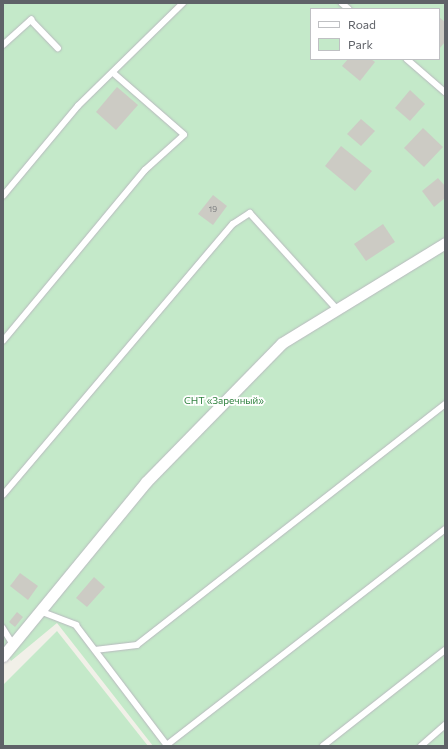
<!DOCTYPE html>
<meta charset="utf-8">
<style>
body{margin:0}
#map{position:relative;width:448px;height:749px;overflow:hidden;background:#f1f0e8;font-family:Commissioner,sans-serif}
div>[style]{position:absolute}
.green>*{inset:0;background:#c4e9c9}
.building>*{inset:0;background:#cccbc4}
.roads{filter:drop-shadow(0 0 1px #b8b9be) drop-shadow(0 0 1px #b8b9be)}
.service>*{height:5.5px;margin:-2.75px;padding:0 2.75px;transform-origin:2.75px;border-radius:2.75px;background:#fff}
.minor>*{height:11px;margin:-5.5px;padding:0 5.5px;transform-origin:5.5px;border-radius:5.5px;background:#fff}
span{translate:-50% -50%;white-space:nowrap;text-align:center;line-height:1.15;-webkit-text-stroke:3.5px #fff;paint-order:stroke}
.number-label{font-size:8px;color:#7a7c7f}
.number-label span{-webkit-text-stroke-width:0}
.park-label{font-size:10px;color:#328341}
.frame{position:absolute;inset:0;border:4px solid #5f6268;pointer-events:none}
.legend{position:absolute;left:310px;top:8px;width:130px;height:52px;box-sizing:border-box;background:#fff;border:1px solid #bfc0c3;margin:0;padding:5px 7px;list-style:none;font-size:12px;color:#5f6268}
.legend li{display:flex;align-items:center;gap:8px;height:20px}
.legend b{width:20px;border:1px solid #bfc0c3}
</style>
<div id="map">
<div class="green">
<div style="clip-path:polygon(evenodd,3px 3px,445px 3px,445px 746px,153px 746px,57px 623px,11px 661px,3px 648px,3px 3px,311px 9px,439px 9px,439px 59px,311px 59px,311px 9px)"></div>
<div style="clip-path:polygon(57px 631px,148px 746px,3px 746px,3px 685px)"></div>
</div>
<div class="building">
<div style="clip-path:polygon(439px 17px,445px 22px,445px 42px,439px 49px)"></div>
<div style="clip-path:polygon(348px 59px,371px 59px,375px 62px,360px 81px,342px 66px)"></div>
<div style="clip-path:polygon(117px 87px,138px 105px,116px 130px,96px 112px)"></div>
<div style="clip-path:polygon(410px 90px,425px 104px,410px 121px,395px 108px)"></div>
<div style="clip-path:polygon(361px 119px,375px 131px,361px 146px,347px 134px)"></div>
<div style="clip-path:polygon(423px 128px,443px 147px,424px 167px,404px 148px)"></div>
<div style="clip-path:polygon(341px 146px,372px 171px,355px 191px,325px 166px)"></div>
<div style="clip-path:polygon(438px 178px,445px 186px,445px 198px,434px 207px,422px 191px)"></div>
<div style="clip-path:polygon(213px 195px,227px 206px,213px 225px,198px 214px)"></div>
<div style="clip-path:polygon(383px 224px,395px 242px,366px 261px,354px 244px)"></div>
<div style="clip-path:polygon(20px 573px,38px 586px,28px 600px,10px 586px)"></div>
<div style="clip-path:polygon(94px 577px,105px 587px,87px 607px,76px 598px)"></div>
<div style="clip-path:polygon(17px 612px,23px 617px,15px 627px,9px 622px)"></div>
</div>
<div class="roads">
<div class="service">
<div style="left:342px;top:3px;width:9px;rotate:41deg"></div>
<div style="left:3px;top:45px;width:38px;rotate:-42deg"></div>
<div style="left:31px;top:20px;width:39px;rotate:46deg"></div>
<div style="left:407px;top:59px;width:50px;rotate:41deg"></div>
<div style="left:3px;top:196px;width:117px;rotate:-50.2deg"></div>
<div style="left:78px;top:106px;width:147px;rotate:-44.4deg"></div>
<div style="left:3px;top:341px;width:222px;rotate:-50.3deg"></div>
<div style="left:145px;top:170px;width:52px;rotate:-41.9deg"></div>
<div style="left:184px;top:135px;width:94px;rotate:-138.9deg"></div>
<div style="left:3px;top:495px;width:355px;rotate:-49.7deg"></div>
<div style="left:233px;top:224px;width:20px;rotate:-33deg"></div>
<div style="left:250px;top:213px;width:130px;rotate:47.8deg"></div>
<div style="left:40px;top:611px;width:39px;rotate:21deg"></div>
<div style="left:76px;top:625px;width:152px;rotate:52.8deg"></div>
<div style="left:3px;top:628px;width:19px;rotate:58deg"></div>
<div style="left:95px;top:650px;width:42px;rotate:-6.8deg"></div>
<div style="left:137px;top:645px;width:391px;rotate:-38deg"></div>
<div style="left:167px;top:745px;width:352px;rotate:-37.8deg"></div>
<div style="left:323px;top:746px;width:155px;rotate:-38.2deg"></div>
<div style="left:421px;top:746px;width:32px;rotate:-41deg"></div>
</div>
<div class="minor">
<div style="left:3px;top:656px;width:225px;rotate:-50.6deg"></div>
<div style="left:146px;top:482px;width:194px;rotate:-45.6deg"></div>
<div style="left:282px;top:343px;width:191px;rotate:-31.5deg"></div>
</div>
</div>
<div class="number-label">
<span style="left:213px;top:210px">19</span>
</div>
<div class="park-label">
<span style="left:224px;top:401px">СНТ «Заречный»</span>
</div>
<div class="frame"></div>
<ul class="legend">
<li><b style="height:5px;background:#fff"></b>Road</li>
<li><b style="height:11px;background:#c4e9c9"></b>Park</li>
</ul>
</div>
